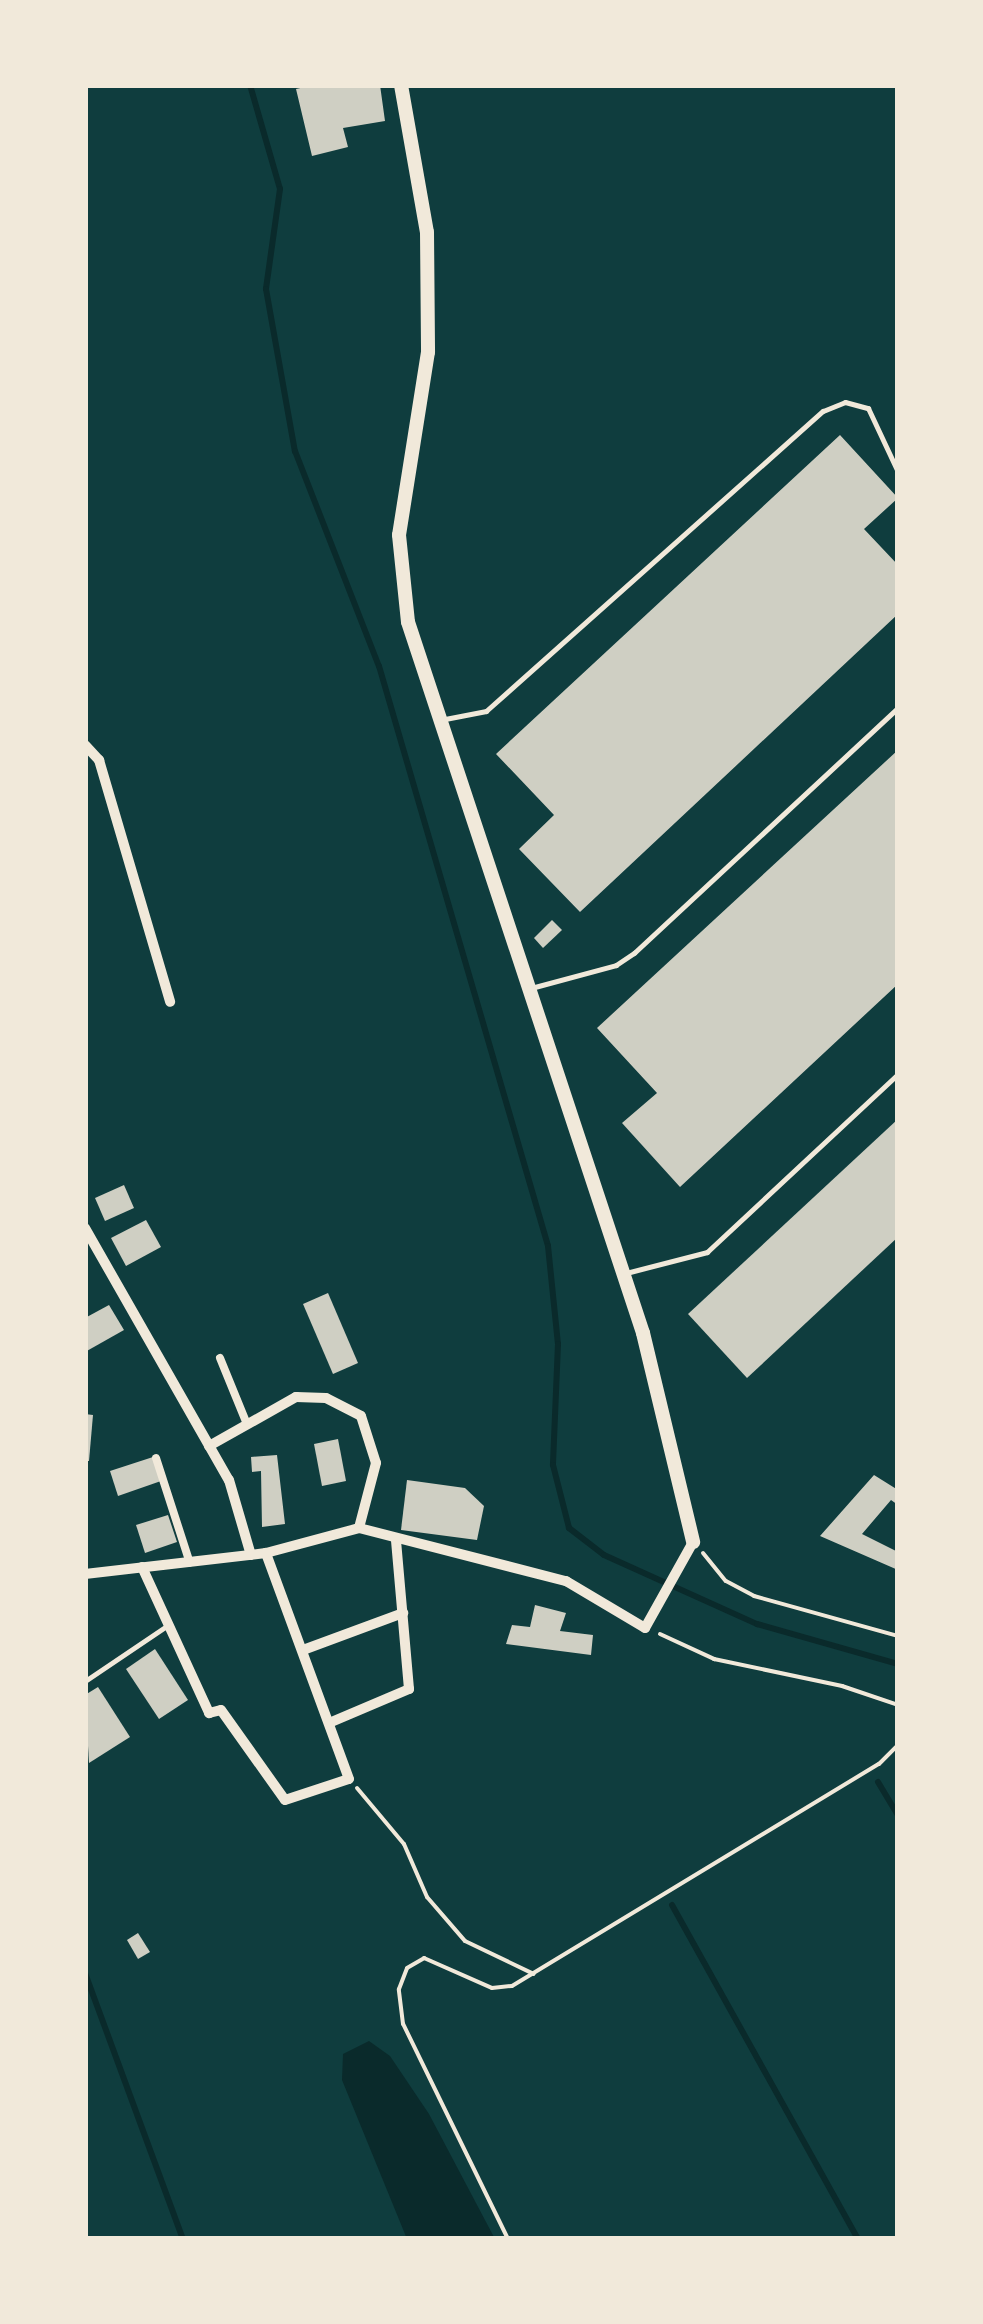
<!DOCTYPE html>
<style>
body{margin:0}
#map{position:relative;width:983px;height:2324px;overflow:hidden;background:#0f3d3e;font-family:"Asap Condensed",sans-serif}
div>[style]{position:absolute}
.water>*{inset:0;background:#0a2a2b}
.stream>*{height:6px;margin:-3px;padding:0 3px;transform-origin:3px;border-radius:3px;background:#0a2a2b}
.building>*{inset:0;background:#cfcfc3}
.path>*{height:4px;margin:-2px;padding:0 2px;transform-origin:2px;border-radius:2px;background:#f1e9da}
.service>*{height:5px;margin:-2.5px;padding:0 2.5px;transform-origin:2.5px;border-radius:2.5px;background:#f1e9da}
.pedestrian>*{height:8px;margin:-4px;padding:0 4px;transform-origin:4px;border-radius:4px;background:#f1e9da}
.minor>*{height:10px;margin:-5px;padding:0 5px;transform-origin:5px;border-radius:5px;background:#f1e9da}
.tertiary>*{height:14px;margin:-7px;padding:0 7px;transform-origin:7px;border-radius:7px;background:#f1e9da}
span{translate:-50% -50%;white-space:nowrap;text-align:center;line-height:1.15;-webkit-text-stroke:8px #f1e9da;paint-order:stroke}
.frame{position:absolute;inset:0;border:88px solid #f1e9da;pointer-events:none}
</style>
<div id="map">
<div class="water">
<div style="clip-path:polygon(369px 2041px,390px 2056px,429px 2114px,495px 2239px,407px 2239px,342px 2080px,343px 2054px)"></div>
</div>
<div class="stream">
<div style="left:250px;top:85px;width:108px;rotate:73.9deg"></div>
<div style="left:280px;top:189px;width:101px;rotate:98deg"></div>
<div style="left:266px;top:289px;width:165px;rotate:79.9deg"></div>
<div style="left:295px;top:451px;width:231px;rotate:68.7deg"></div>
<div style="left:379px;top:666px;width:604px;rotate:73.75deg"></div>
<div style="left:548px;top:1246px;width:99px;rotate:84.2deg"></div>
<div style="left:558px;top:1344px;width:121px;rotate:92.4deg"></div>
<div style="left:553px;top:1465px;width:65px;rotate:75.7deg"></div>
<div style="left:569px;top:1528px;width:44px;rotate:37.6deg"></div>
<div style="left:604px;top:1555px;width:168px;rotate:24.3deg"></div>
<div style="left:757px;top:1624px;width:147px;rotate:15.8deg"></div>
<div style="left:878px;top:1782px;width:39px;rotate:59deg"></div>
<div style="left:672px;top:1905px;width:382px;rotate:60.9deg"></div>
<div style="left:85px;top:1973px;width:283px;rotate:69.8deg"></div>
</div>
<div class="building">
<div style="clip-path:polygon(314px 85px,380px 85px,385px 121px,343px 128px,348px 147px,312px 156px,296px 89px)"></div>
<div style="clip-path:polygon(840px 435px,898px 498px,864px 529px,898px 565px,898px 614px,580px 912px,519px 849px,554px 815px,496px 754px)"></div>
<div style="clip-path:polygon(898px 750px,898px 984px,680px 1187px,622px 1123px,657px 1093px,597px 1028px)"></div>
<div style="clip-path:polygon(552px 920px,562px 930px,543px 948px,534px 938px)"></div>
<div style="clip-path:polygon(898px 1119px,898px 1237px,747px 1378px,688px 1314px)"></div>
<div style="clip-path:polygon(124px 1185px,134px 1208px,105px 1221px,95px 1198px)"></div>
<div style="clip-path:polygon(146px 1220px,161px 1247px,126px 1266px,111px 1238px)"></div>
<div style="clip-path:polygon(328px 1293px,358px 1363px,333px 1374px,303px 1304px)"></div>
<div style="clip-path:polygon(109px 1305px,124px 1330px,85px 1352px,85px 1318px)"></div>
<div style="clip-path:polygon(85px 1414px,93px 1415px,89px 1461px,85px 1461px)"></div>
<div style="clip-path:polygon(338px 1439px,346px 1481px,322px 1486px,314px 1444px)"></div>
<div style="clip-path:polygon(277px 1455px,285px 1524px,262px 1527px,261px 1471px,252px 1472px,251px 1457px)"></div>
<div style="clip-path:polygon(153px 1457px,161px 1481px,118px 1496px,110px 1471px)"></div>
<div style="clip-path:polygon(874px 1475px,898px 1490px,898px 1505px,891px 1500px,862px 1534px,898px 1552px,898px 1570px,820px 1536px)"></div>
<div style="clip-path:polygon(407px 1480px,465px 1488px,484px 1506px,477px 1540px,401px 1530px)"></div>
<div style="clip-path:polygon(168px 1515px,177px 1542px,145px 1553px,136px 1525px)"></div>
<div style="clip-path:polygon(535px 1605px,566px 1613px,560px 1631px,593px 1635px,591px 1655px,506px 1644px,512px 1625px,530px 1627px)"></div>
<div style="clip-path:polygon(155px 1649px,188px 1700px,159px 1719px,126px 1669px)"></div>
<div style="clip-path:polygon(98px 1687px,130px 1737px,89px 1763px,85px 1695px)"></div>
<div style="clip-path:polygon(138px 1933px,150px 1952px,138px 1959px,127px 1940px)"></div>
</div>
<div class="path">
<div style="left:703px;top:1553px;width:36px;rotate:51deg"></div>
<div style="left:726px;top:1581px;width:32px;rotate:28deg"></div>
<div style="left:754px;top:1596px;width:149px;rotate:15.5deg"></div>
<div style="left:660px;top:1634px;width:60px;rotate:24.8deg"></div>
<div style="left:714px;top:1659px;width:131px;rotate:11.9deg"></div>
<div style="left:842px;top:1686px;width:59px;rotate:18.7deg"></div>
<div style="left:357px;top:1788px;width:73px;rotate:50deg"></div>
<div style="left:404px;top:1844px;width:58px;rotate:66.5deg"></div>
<div style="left:427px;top:1897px;width:58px;rotate:49.2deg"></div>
<div style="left:465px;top:1941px;width:76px;rotate:25.6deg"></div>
<div style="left:508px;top:2239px;width:239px;rotate:-116deg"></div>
<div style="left:403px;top:2024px;width:35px;rotate:-97deg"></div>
<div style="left:399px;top:1989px;width:22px;rotate:-69deg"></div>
<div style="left:407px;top:1968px;width:20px;rotate:-30deg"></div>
<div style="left:424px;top:1958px;width:74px;rotate:23.8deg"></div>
<div style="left:492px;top:1988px;width:20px;rotate:-6deg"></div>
<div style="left:512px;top:1986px;width:429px;rotate:-31.2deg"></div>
<div style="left:879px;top:1764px;width:27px;rotate:-45deg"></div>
</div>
<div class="service">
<div style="left:445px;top:719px;width:42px;rotate:-11deg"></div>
<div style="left:486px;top:711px;width:451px;rotate:-41.7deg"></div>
<div style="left:823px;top:411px;width:24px;rotate:-22deg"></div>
<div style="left:845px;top:402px;width:24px;rotate:15deg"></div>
<div style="left:868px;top:408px;width:71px;rotate:64.9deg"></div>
<div style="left:531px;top:988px;width:88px;rotate:-15.1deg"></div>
<div style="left:616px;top:965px;width:22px;rotate:-34deg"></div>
<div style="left:634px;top:953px;width:360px;rotate:-42.9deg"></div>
<div style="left:626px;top:1273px;width:84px;rotate:-14.5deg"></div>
<div style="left:707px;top:1252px;width:261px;rotate:-43deg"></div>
<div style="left:85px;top:1681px;width:97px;rotate:-34deg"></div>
</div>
<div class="pedestrian">
<div style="left:220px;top:1358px;width:71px;rotate:67.8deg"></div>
<div style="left:156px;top:1458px;width:110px;rotate:72.1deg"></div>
</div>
<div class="minor">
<div style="left:85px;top:745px;width:21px;rotate:47deg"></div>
<div style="left:99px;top:760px;width:252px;rotate:73.6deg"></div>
<div style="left:85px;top:1228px;width:290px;rotate:60.3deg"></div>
<div style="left:229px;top:1480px;width:78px;rotate:73.7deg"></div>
<div style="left:209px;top:1446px;width:100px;rotate:-29.4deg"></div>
<div style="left:296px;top:1397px;width:30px;rotate:2deg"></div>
<div style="left:326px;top:1398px;width:39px;rotate:27deg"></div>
<div style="left:361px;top:1416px;width:49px;rotate:72.3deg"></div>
<div style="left:376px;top:1463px;width:67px;rotate:104.7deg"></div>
<div style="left:359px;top:1528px;width:214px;rotate:14.4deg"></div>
<div style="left:566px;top:1581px;width:92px;rotate:30.7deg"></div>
<div style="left:645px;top:1628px;width:98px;rotate:-60.8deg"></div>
<div style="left:142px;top:1567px;width:161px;rotate:65.3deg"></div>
<div style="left:209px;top:1713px;width:12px;rotate:-14deg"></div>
<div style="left:221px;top:1710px;width:110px;rotate:54.6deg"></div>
<div style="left:285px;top:1800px;width:67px;rotate:-18.2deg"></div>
<div style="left:349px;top:1779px;width:241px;rotate:-110.2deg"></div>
<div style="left:85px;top:1574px;width:182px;rotate:-6.6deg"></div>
<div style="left:266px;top:1553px;width:96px;rotate:-15deg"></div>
<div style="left:303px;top:1650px;width:107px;rotate:-20.3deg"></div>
<div style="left:329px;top:1723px;width:87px;rotate:-23deg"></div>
<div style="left:409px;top:1689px;width:150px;rotate:-95deg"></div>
</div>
<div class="tertiary">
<div style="left:401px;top:85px;width:149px;rotate:80deg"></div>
<div style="left:427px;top:232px;width:120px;rotate:89.5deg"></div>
<div style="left:428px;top:352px;width:185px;rotate:99deg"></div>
<div style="left:399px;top:535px;width:87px;rotate:84.1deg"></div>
<div style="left:408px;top:622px;width:749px;rotate:71.71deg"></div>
<div style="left:643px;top:1333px;width:215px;rotate:76.5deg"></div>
</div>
<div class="frame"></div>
</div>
